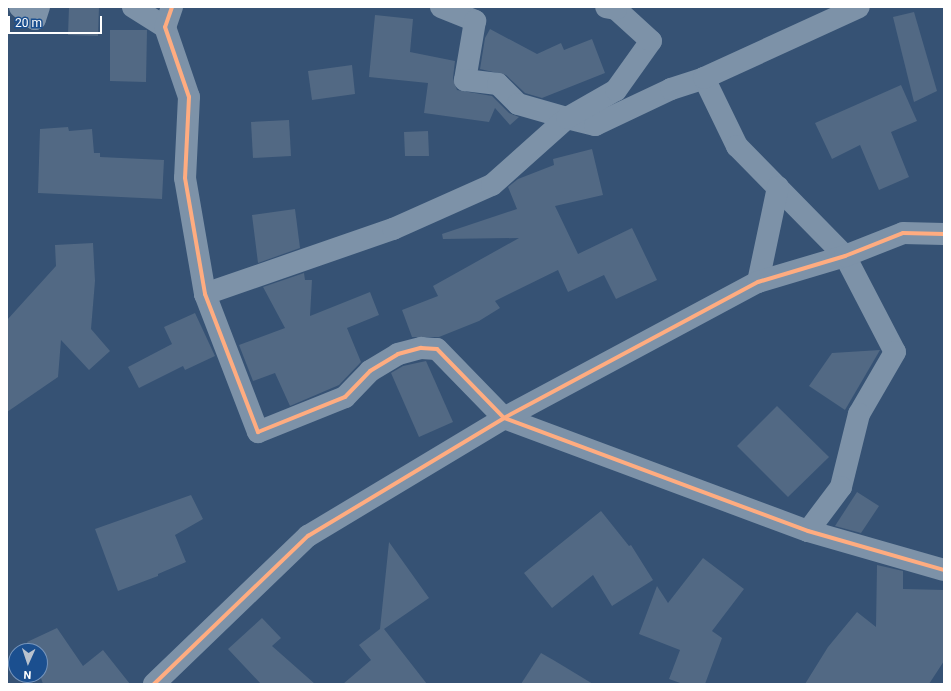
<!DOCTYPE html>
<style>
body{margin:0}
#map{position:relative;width:951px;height:691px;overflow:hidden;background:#365274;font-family:Roboto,sans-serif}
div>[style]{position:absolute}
.building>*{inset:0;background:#526984}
.minor>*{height:22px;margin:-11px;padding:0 11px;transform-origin:11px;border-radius:11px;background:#7d92a8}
.cycleway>*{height:4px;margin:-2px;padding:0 2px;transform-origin:2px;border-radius:2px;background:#ffac80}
span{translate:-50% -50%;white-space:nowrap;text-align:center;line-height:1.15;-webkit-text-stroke:3.5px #1b4f8f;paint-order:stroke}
.frame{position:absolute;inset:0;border:8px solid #fff;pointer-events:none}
.north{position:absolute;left:8px;top:643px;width:40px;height:40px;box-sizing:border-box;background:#1b4f8f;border:1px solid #7695bc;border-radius:50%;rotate:183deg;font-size:11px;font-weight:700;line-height:16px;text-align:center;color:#fff}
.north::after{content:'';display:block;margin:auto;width:14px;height:18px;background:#b9c2ce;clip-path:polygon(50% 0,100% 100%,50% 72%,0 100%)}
.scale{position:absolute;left:8px;top:16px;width:94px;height:18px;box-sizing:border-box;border:2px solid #fff;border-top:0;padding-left:5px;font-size:12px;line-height:14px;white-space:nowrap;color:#fff;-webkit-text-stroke:3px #1b4f8f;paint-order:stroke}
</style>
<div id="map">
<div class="building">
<div style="clip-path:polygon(69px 7px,99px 7px,98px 36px,68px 35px)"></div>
<div style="clip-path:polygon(914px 12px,937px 91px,914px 102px,893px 17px)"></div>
<div style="clip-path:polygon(375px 15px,413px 19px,410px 52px,455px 61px,453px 78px,457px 90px,492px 96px,509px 113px,519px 117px,510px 125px,495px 108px,489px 122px,424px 113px,428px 83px,369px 77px)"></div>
<div style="clip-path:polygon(490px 29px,537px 54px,561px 43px,564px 50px,592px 39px,605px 73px,542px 98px,525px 93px,506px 75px,480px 69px,485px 38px)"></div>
<div style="clip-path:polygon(110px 30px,147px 30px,146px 82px,110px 81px)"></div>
<div style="clip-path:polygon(352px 65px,355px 94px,312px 100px,308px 71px)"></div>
<div style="clip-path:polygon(901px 85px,917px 121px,891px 132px,909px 177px,879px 190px,860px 145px,832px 159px,815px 123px)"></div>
<div style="clip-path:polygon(289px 120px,291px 156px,253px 158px,251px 122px)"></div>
<div style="clip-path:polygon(68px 127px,69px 131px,92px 129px,94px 153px,100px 153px,100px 157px,164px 160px,162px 199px,38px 193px,40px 129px)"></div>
<div style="clip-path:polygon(428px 131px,429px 156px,405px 156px,404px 132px)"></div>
<div style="clip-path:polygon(592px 149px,603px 195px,555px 206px,578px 254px,632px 228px,657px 280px,616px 299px,604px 275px,568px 292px,558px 270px,495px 301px,500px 308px,479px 321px,439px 337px,412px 337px,402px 310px,438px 296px,433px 286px,519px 238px,443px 239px,442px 234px,517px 209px,508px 187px,518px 179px,554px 165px,553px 159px)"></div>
<div style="clip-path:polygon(295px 209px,300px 248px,258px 263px,252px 215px)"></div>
<div style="clip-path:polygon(93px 243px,95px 281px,91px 329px,110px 351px,89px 370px,61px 340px,58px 377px,7px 412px,7px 320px,56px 266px,55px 245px)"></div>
<div style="clip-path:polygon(304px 273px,305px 280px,312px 280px,310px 316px,370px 292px,379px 315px,347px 328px,361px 362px,339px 385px,290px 406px,275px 373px,253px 381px,239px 345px,285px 328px,263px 287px)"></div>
<div style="clip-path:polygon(195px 313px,215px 356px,185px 370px,183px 366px,139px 388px,128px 367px,172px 344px,164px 327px)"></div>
<div style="clip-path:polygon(880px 350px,845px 410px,809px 386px,832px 353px)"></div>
<div style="clip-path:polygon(426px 361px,453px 422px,419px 437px,391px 373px,403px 366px)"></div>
<div style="clip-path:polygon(777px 406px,829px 457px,788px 497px,737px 446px)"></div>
<div style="clip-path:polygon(857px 492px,879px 506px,861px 533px,835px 526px)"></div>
<div style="clip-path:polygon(191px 495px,203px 519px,175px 535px,186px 562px,158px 574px,158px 576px,118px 591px,95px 529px)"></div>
<div style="clip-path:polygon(601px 511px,629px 546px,631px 545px,653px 580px,612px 606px,593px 575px,552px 608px,524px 573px)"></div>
<div style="clip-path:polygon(389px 542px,429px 598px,384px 629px,427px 684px,343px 684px,371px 660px,359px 645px,380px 629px)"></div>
<div style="clip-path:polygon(703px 558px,744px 589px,712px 631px,722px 638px,705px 684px,683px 684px,669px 679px,680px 650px,639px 634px,657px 586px,668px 603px)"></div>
<div style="clip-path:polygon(877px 565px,903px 571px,903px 589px,944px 590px,944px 661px,929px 684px,805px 684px,828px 647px,857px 612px,876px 627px)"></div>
<div style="clip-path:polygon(262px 618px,281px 638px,272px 646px,315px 684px,261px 684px,228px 649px)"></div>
<div style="clip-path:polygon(57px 628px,83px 666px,103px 650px,130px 684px,43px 684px,40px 675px,40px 651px,31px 651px,27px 642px)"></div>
<div style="clip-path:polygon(541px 653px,555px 661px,593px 684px,521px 684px)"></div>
</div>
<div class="minor">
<div style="left:20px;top:7px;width:19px;rotate:39deg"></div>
<div style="left:35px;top:19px;width:13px;rotate:-72deg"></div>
<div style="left:133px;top:7px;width:38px;rotate:32deg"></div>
<div style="left:172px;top:7px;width:21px;rotate:109deg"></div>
<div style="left:165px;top:27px;width:74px;rotate:71.1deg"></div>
<div style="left:189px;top:97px;width:81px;rotate:92.8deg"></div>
<div style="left:185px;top:178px;width:118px;rotate:80.2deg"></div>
<div style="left:205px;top:294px;width:148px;rotate:69deg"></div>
<div style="left:258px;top:432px;width:94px;rotate:-21.9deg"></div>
<div style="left:345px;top:397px;width:36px;rotate:-46deg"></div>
<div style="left:370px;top:371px;width:33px;rotate:-31deg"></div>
<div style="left:398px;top:354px;width:24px;rotate:-15deg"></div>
<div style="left:421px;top:348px;width:16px;rotate:4deg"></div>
<div style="left:437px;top:349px;width:96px;rotate:45.8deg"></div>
<div style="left:504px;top:418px;width:324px;rotate:20.4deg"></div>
<div style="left:808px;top:531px;width:141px;rotate:16deg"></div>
<div style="left:441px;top:7px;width:37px;rotate:22deg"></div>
<div style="left:475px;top:21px;width:60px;rotate:99.6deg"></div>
<div style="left:465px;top:80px;width:33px;rotate:7deg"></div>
<div style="left:498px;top:84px;width:28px;rotate:45deg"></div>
<div style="left:518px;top:104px;width:51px;rotate:15.9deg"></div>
<div style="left:567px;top:118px;width:29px;rotate:14deg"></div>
<div style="left:595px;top:125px;width:84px;rotate:-25.3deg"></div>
<div style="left:671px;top:89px;width:35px;rotate:-18deg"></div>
<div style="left:704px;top:78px;width:76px;rotate:64.1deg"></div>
<div style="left:737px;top:146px;width:154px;rotate:45.5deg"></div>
<div style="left:845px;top:256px;width:108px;rotate:62.5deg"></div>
<div style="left:895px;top:352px;width:72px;rotate:120.1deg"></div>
<div style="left:859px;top:414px;width:75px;rotate:103.9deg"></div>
<div style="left:841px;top:487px;width:55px;rotate:126.9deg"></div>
<div style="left:704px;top:78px;width:170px;rotate:-24.6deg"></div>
<div style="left:758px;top:282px;width:97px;rotate:-78.1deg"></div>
<div style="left:205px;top:294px;width:199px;rotate:-19.1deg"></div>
<div style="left:393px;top:229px;width:108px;rotate:-24deg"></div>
<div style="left:492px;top:185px;width:101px;rotate:-41.8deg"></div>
<div style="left:567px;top:118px;width:56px;rotate:-29.7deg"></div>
<div style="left:616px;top:90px;width:60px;rotate:-54.5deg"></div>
<div style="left:651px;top:41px;width:47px;rotate:-137.6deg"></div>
<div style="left:616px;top:9px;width:10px;rotate:-169deg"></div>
<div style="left:154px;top:684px;width:214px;rotate:-43.9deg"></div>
<div style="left:308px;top:536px;width:229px;rotate:-31deg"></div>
<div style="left:504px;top:418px;width:288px;rotate:-28.2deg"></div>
<div style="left:758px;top:282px;width:91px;rotate:-16.6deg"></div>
<div style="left:845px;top:256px;width:62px;rotate:-21.6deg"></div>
<div style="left:903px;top:233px;width:41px;rotate:1.4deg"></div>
</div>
<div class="cycleway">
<div style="left:172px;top:7px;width:21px;rotate:109deg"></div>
<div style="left:165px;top:27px;width:74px;rotate:71.1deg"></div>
<div style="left:189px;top:97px;width:81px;rotate:92.8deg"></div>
<div style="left:185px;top:178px;width:118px;rotate:80.2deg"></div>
<div style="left:205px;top:294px;width:148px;rotate:69deg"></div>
<div style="left:258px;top:432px;width:94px;rotate:-21.9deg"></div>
<div style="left:345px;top:397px;width:36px;rotate:-46deg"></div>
<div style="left:370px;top:371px;width:33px;rotate:-31deg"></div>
<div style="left:398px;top:354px;width:24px;rotate:-15deg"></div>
<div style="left:421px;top:348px;width:16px;rotate:4deg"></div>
<div style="left:437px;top:349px;width:96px;rotate:45.8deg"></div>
<div style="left:504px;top:418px;width:324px;rotate:20.4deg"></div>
<div style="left:808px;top:531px;width:141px;rotate:16deg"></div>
<div style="left:154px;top:684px;width:214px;rotate:-43.9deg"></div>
<div style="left:308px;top:536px;width:229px;rotate:-31deg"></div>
<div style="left:504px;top:418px;width:288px;rotate:-28.2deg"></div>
<div style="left:758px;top:282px;width:91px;rotate:-16.6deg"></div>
<div style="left:845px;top:256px;width:62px;rotate:-21.6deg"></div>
<div style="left:903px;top:233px;width:41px;rotate:1.4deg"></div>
</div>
<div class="frame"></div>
<div class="north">N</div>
<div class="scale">20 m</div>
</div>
